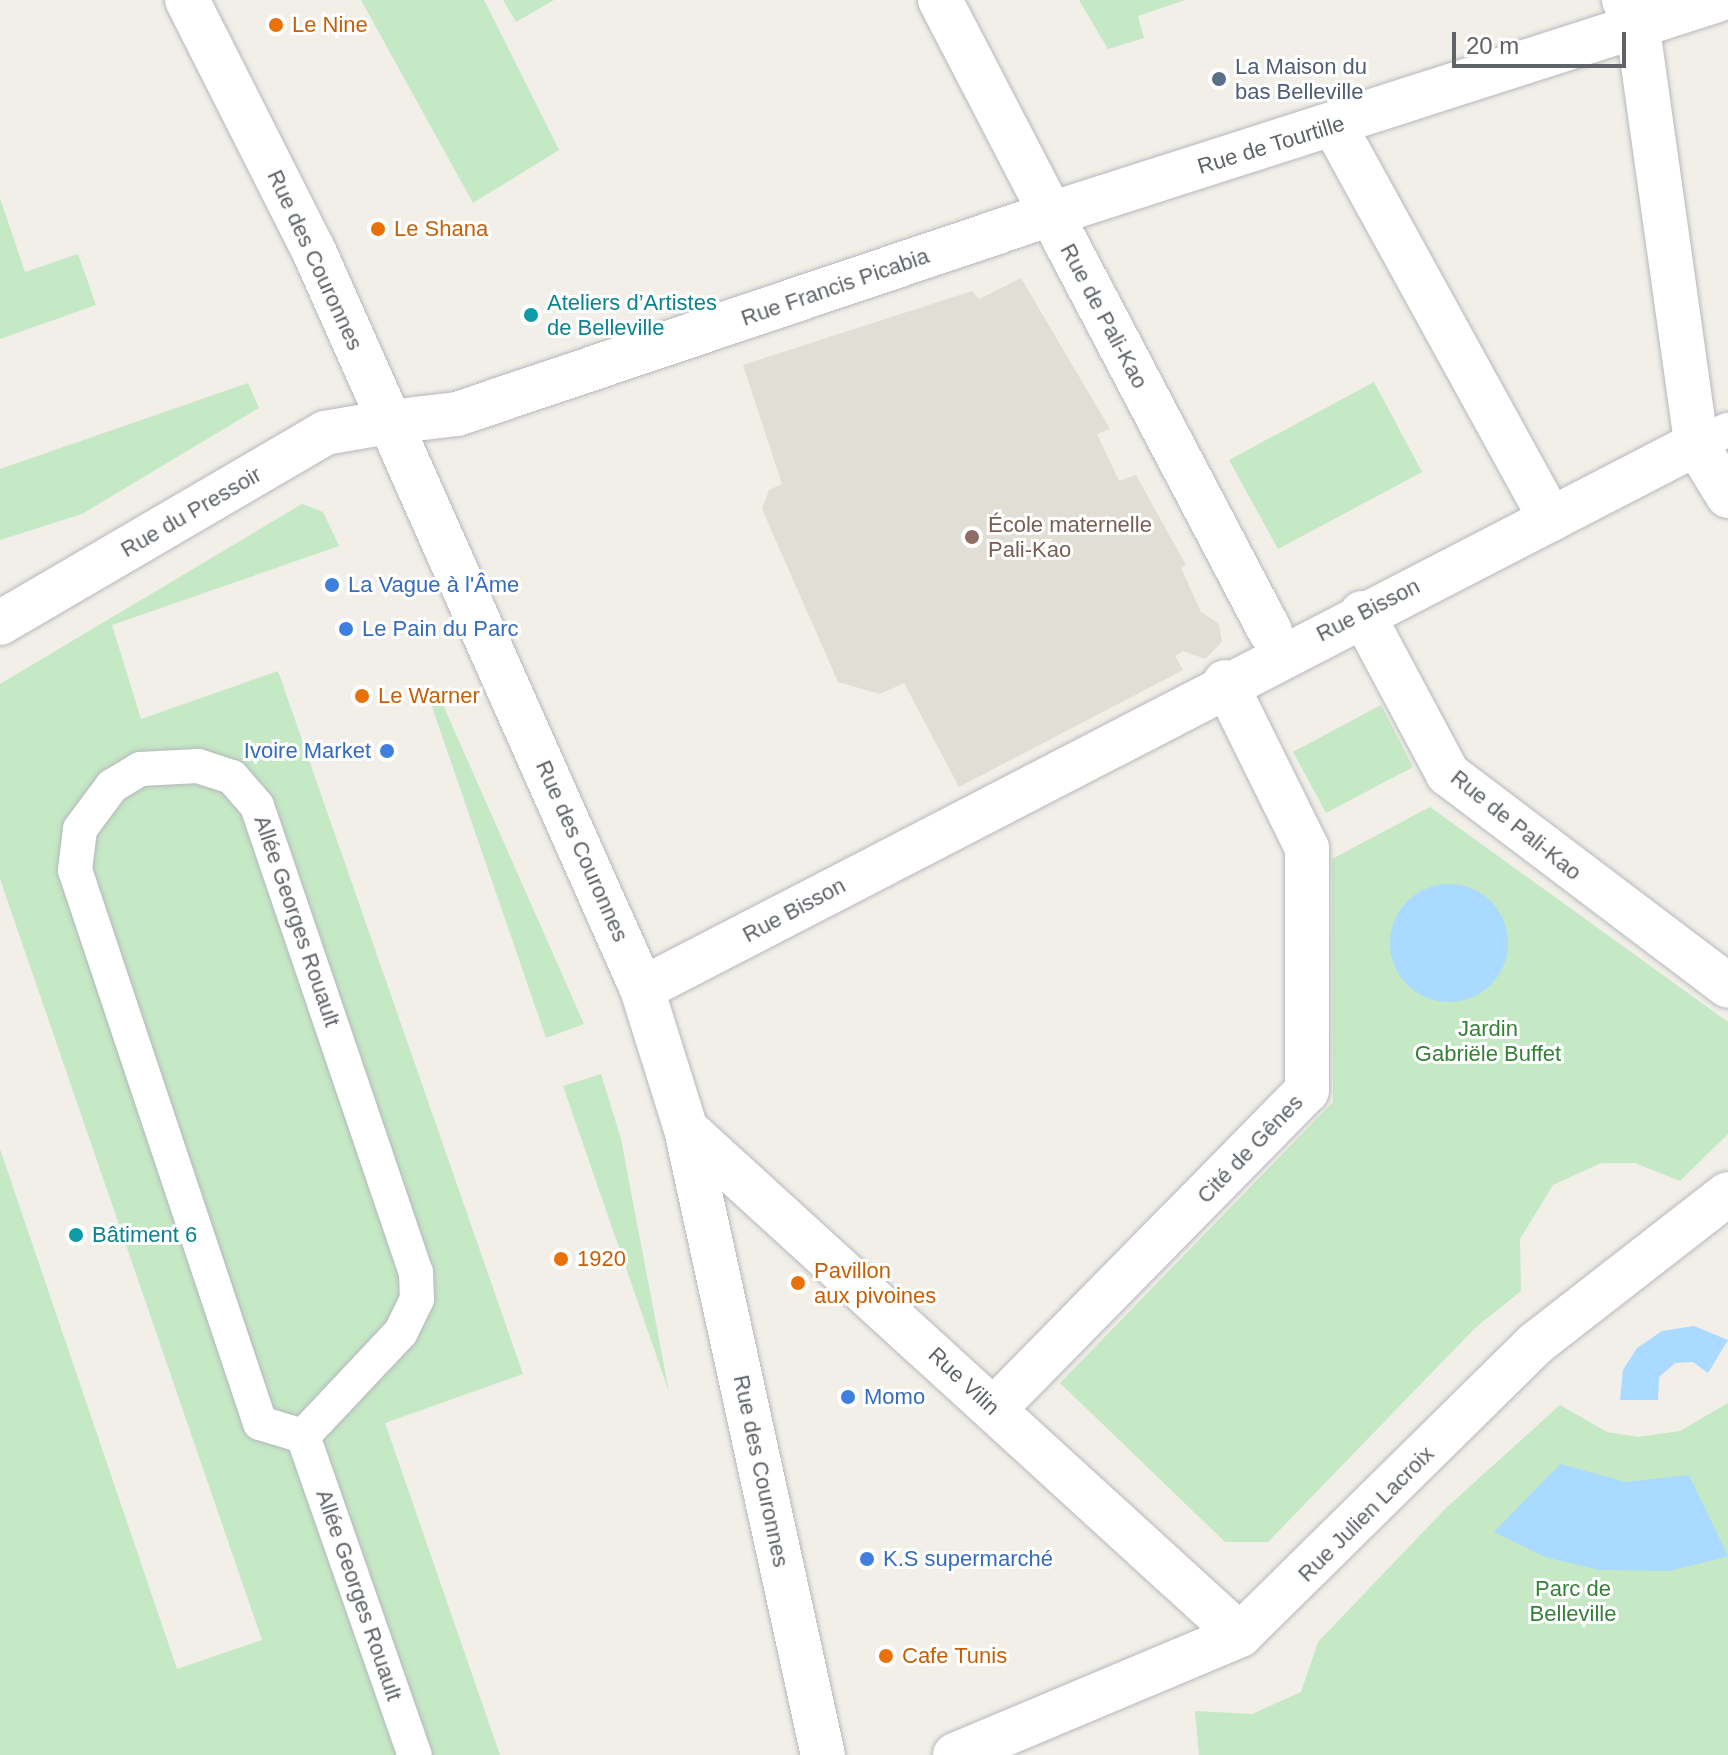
<!DOCTYPE html>
<meta charset="utf-8">
<style>
body{margin:0}
#map{position:relative;width:1728px;height:1755px;overflow:hidden;background:#f1efe8;font-family:Helvetica,sans-serif}
div>[style]{position:absolute}
.education>*{inset:0;background:#e1ded6}
.green>*{inset:0;background:#c5e8c5}
.water>*{inset:0;background:#aadaff}
.round{border-radius:50%}
.roads{filter:drop-shadow(0 0 2px #b5b8bc) drop-shadow(0 0 2px #b5b8bc)}
.service>*{height:34px;margin:-17px;padding:0 17px;transform-origin:17px;border-radius:17px;background:#fff}
.pedestrian>*{height:44px;margin:-22px;padding:0 22px;transform-origin:22px;border-radius:22px;background:#fff}
.minor>*{height:44px;margin:-22px;padding:0 22px;transform-origin:22px;border-radius:22px;background:#fff}
.dots>*{width:22px;height:22px;translate:-50% -50%;box-sizing:border-box;border:4px solid #fff;border-radius:50%}
span{translate:-50% -50%;white-space:nowrap;text-align:center;line-height:1.15;-webkit-text-stroke:6px #fff;paint-order:stroke}
.food-label{font-size:22px;color:#c56008}
.left{translate:0 -50%;text-align:left}
.service-label{font-size:22px;color:#4e5e75}
.street-label{font-size:22px;color:#5f6368}
.culture-label{font-size:22px;color:#0d838f}
.education-label{font-size:22px;color:#785e54}
.shop-label{font-size:22px;color:#366cbe}
.right{translate:-100% -50%;text-align:right}
.park-label{font-size:22px;color:#348238}
.scale{position:absolute;left:1452px;top:32px;width:174px;height:36px;box-sizing:border-box;border:4px solid #5f6368;border-top:0;padding-left:10px;font-size:24px;line-height:28px;white-space:nowrap;color:#5f6368;-webkit-text-stroke:6px #fff;paint-order:stroke}
</style>
<div id="map">
<div class="education">
<div style="clip-path:polygon(1021px 278px,1110px 429px,1097px 434px,1119px 481px,1136px 475px,1186px 565px,1181px 568px,1201px 612px,1219px 624px,1222px 642px,1205px 659px,1183px 651px,1175px 656px,1183px 670px,959px 787px,904px 683px,880px 694px,838px 682px,762px 509px,769px 490px,782px 484px,743px 365px,972px 291px,979px 299px)"></div>
</div>
<div class="green">
<div style="clip-path:polygon(361px 0,484px 0,559px 150px,473px 203px)"></div>
<div style="clip-path:polygon(503px 0,554px 0,516px 22px)"></div>
<div style="clip-path:polygon(1079px 0,1185px 0,1138px 16px,1144px 38px,1108px 49px)"></div>
<div style="clip-path:polygon(0 198px,25px 272px,78px 254px,96px 305px,0 339px)"></div>
<div style="clip-path:polygon(1374px 382px,1422px 472px,1278px 549px,1229px 460px)"></div>
<div style="clip-path:polygon(248px 383px,259px 408px,82px 514px,0 540px,0 469px)"></div>
<div style="clip-path:polygon(302px 504px,323px 512px,339px 546px,112px 625px,141px 719px,278px 671px,523px 1374px,385px 1423px,500px 1755px,0 1755px,0 1149px,177px 1669px,262px 1640px,0 879px,0 684px)"></div>
<div style="clip-path:polygon(440px 698px,584px 1024px,546px 1038px,430px 701px)"></div>
<div style="clip-path:polygon(1381px 705px,1413px 767px,1326px 813px,1293px 752px)"></div>
<div style="clip-path:polygon(1430px 807px,1728px 1022px,1728px 1134px,1680px 1181px,1635px 1163px,1601px 1163px,1553px 1185px,1520px 1239px,1521px 1291px,1475px 1328px,1268px 1542px,1225px 1542px,1060px 1383px,1333px 1102px,1332px 859px)"></div>
<div style="clip-path:polygon(601px 1074px,621px 1139px,669px 1392px,563px 1086px)"></div>
<div style="clip-path:polygon(1728px 1403px,1728px 1755px,1199px 1755px,1195px 1711px,1252px 1714px,1301px 1692px,1318px 1642px,1446px 1508px,1560px 1405px,1607px 1432px,1638px 1437px,1680px 1431px)"></div>
</div>
<div class="water">
<div class="round" style="left:1390px;top:884px;width:118px;height:118px"></div>
<div style="clip-path:polygon(1694px 1326px,1728px 1340px,1708px 1373px,1693px 1362px,1675px 1363px,1659px 1377px,1658px 1400px,1620px 1400px,1623px 1370px,1637px 1348px,1662px 1331px)"></div>
<div style="clip-path:polygon(1560px 1464px,1626px 1482px,1689px 1475px,1728px 1556px,1670px 1571px,1599px 1570px,1545px 1557px,1494px 1532px)"></div>
</div>
<div class="roads">
<div class="service">
<div style="left:1696px;top:444px;width:35px;rotate:-24deg"></div>
<div style="left:198px;top:766px;width:36px;rotate:18deg"></div>
<div style="left:232px;top:777px;width:38px;rotate:49deg"></div>
<div style="left:257px;top:806px;width:492px;rotate:71.2deg"></div>
<div style="left:416px;top:1272px;width:27px;rotate:88deg"></div>
<div style="left:417px;top:1299px;width:37px;rotate:116deg"></div>
<div style="left:401px;top:1332px;width:143px;rotate:133.3deg"></div>
<div style="left:303px;top:1436px;width:45px;rotate:-163.2deg"></div>
<div style="left:260px;top:1423px;width:583px;rotate:-108.5deg"></div>
<div style="left:75px;top:870px;width:41px;rotate:-83deg"></div>
<div style="left:80px;top:829px;width:54px;rotate:-53.3deg"></div>
<div style="left:112px;top:786px;width:33px;rotate:-31deg"></div>
<div style="left:140px;top:769px;width:58px;rotate:-3deg"></div>
<div style="left:303px;top:1436px;width:338px;rotate:70.7deg"></div>
</div>
<div class="pedestrian">
<div style="left:1334px;top:125px;width:450px;rotate:61.2deg"></div>
<div style="left:389px;top:422px;width:68px;rotate:-6.7deg"></div>
<div style="left:457px;top:414px;width:627px;rotate:-18.61deg"></div>
<div style="left:1051px;top:214px;width:472px;rotate:62.3deg"></div>
<div style="left:1362px;top:613px;width:183px;rotate:61.9deg"></div>
<div style="left:1448px;top:774px;width:351px;rotate:37.1deg"></div>
<div style="left:686px;top:1129px;width:750px;rotate:42.41deg"></div>
<div style="left:994px;top:1409px;width:446px;rotate:-45.5deg"></div>
<div style="left:1307px;top:1091px;width:243px;rotate:-90deg"></div>
<div style="left:1307px;top:848px;width:185px;rotate:-116.3deg"></div>
</div>
<div class="minor">
<div style="left:187px;top:0;width:279px;rotate:63.2deg"></div>
<div style="left:313px;top:249px;width:810px;rotate:66.03deg"></div>
<div style="left:642px;top:989px;width:147px;rotate:72.6deg"></div>
<div style="left:686px;top:1129px;width:641px;rotate:77.66deg"></div>
<div style="left:940px;top:0;width:241px;rotate:62.6deg"></div>
<div style="left:1051px;top:214px;width:700px;rotate:-17.79deg"></div>
<div style="left:1624px;top:0;width:32px;rotate:64deg"></div>
<div style="left:1638px;top:29px;width:419px;rotate:82deg"></div>
<div style="left:1696px;top:444px;width:61px;rotate:58.4deg"></div>
<div style="left:0;top:623px;width:376px;rotate:-30.3deg"></div>
<div style="left:325px;top:433px;width:65px;rotate:-9.8deg"></div>
<div style="left:642px;top:989px;width:1187px;rotate:-27.34deg"></div>
<div style="left:955px;top:1755px;width:309px;rotate:-22.8deg"></div>
<div style="left:1240px;top:1635px;width:414px;rotate:-44.6deg"></div>
<div style="left:1535px;top:1344px;width:244px;rotate:-37.9deg"></div>
</div>
</div>
<div class="dots">
<div style="left:276px;top:25px;background:#e8710a"></div>
<div style="left:1219px;top:79px;background:#5c6f8a"></div>
<div style="left:378px;top:229px;background:#e8710a"></div>
<div style="left:531px;top:315px;background:#0f9aa8"></div>
<div style="left:972px;top:537px;background:#8d6e63"></div>
<div style="left:332px;top:585px;background:#3f7fe0"></div>
<div style="left:346px;top:629px;background:#3f7fe0"></div>
<div style="left:362px;top:696px;background:#e8710a"></div>
<div style="left:387px;top:751px;background:#3f7fe0"></div>
<div style="left:76px;top:1235px;background:#0f9aa8"></div>
<div style="left:561px;top:1259px;background:#e8710a"></div>
<div style="left:798px;top:1283px;background:#e8710a"></div>
<div style="left:848px;top:1397px;background:#3f7fe0"></div>
<div style="left:867px;top:1559px;background:#3f7fe0"></div>
<div style="left:886px;top:1656px;background:#e8710a"></div>
</div>
<div class="food-label">
<span class="left" style="left:292px;top:25px">Le Nine</span>
<span class="left" style="left:394px;top:229px">Le Shana</span>
<span class="left" style="left:378px;top:696px">Le Warner</span>
<span class="left" style="left:577px;top:1259px">1920</span>
<span class="left" style="left:814px;top:1283px">Pavillon<br>aux pivoines</span>
<span class="left" style="left:902px;top:1656px">Cafe Tunis</span>
</div>
<div class="service-label">
<span class="left" style="left:1235px;top:79px">La Maison du<br>bas Belleville</span>
</div>
<div class="street-label">
<span style="left:1271px;top:145px;rotate:-17deg">Rue de Tourtille</span>
<span style="left:315px;top:260px;rotate:65deg">Rue des Couronnes</span>
<span style="left:835px;top:287px;rotate:-19deg">Rue Francis Picabia</span>
<span style="left:1104px;top:316px;rotate:62deg">Rue de Pali-Kao</span>
<span style="left:191px;top:512px;rotate:-30deg">Rue du Pressoir</span>
<span style="left:1368px;top:610px;rotate:-27deg">Rue Bisson</span>
<span style="left:1516px;top:825px;rotate:39deg">Rue de Pali-Kao</span>
<span style="left:582px;top:851px;rotate:66deg">Rue des Couronnes</span>
<span style="left:794px;top:910px;rotate:-28deg">Rue Bisson</span>
<span style="left:297px;top:921px;rotate:71deg">Allée Georges Rouault</span>
<span style="left:1250px;top:1149px;rotate:-46deg">Cité de Gênes</span>
<span style="left:964px;top:1381px;rotate:43deg">Rue Vilin</span>
<span style="left:761px;top:1471px;rotate:78deg">Rue des Couronnes</span>
<span style="left:1366px;top:1514px;rotate:-45deg">Rue Julien Lacroix</span>
<span style="left:359px;top:1595px;rotate:71deg">Allée Georges Rouault</span>
</div>
<div class="culture-label">
<span class="left" style="left:547px;top:315px">Ateliers d’Artistes<br>de Belleville</span>
<span class="left" style="left:92px;top:1235px">Bâtiment 6</span>
</div>
<div class="education-label">
<span class="left" style="left:988px;top:537px">École maternelle<br>Pali-Kao</span>
</div>
<div class="shop-label">
<span class="left" style="left:348px;top:585px">La Vague à l'Âme</span>
<span class="left" style="left:362px;top:629px">Le Pain du Parc</span>
<span class="right" style="left:371px;top:751px">Ivoire Market</span>
<span class="left" style="left:864px;top:1397px">Momo</span>
<span class="left" style="left:883px;top:1559px">K.S supermarché</span>
</div>
<div class="park-label">
<span style="left:1488px;top:1041px">Jardin<br>Gabriële Buffet</span>
<span style="left:1573px;top:1601px">Parc de<br>Belleville</span>
</div>
<div class="scale">20 m</div>
</div>
